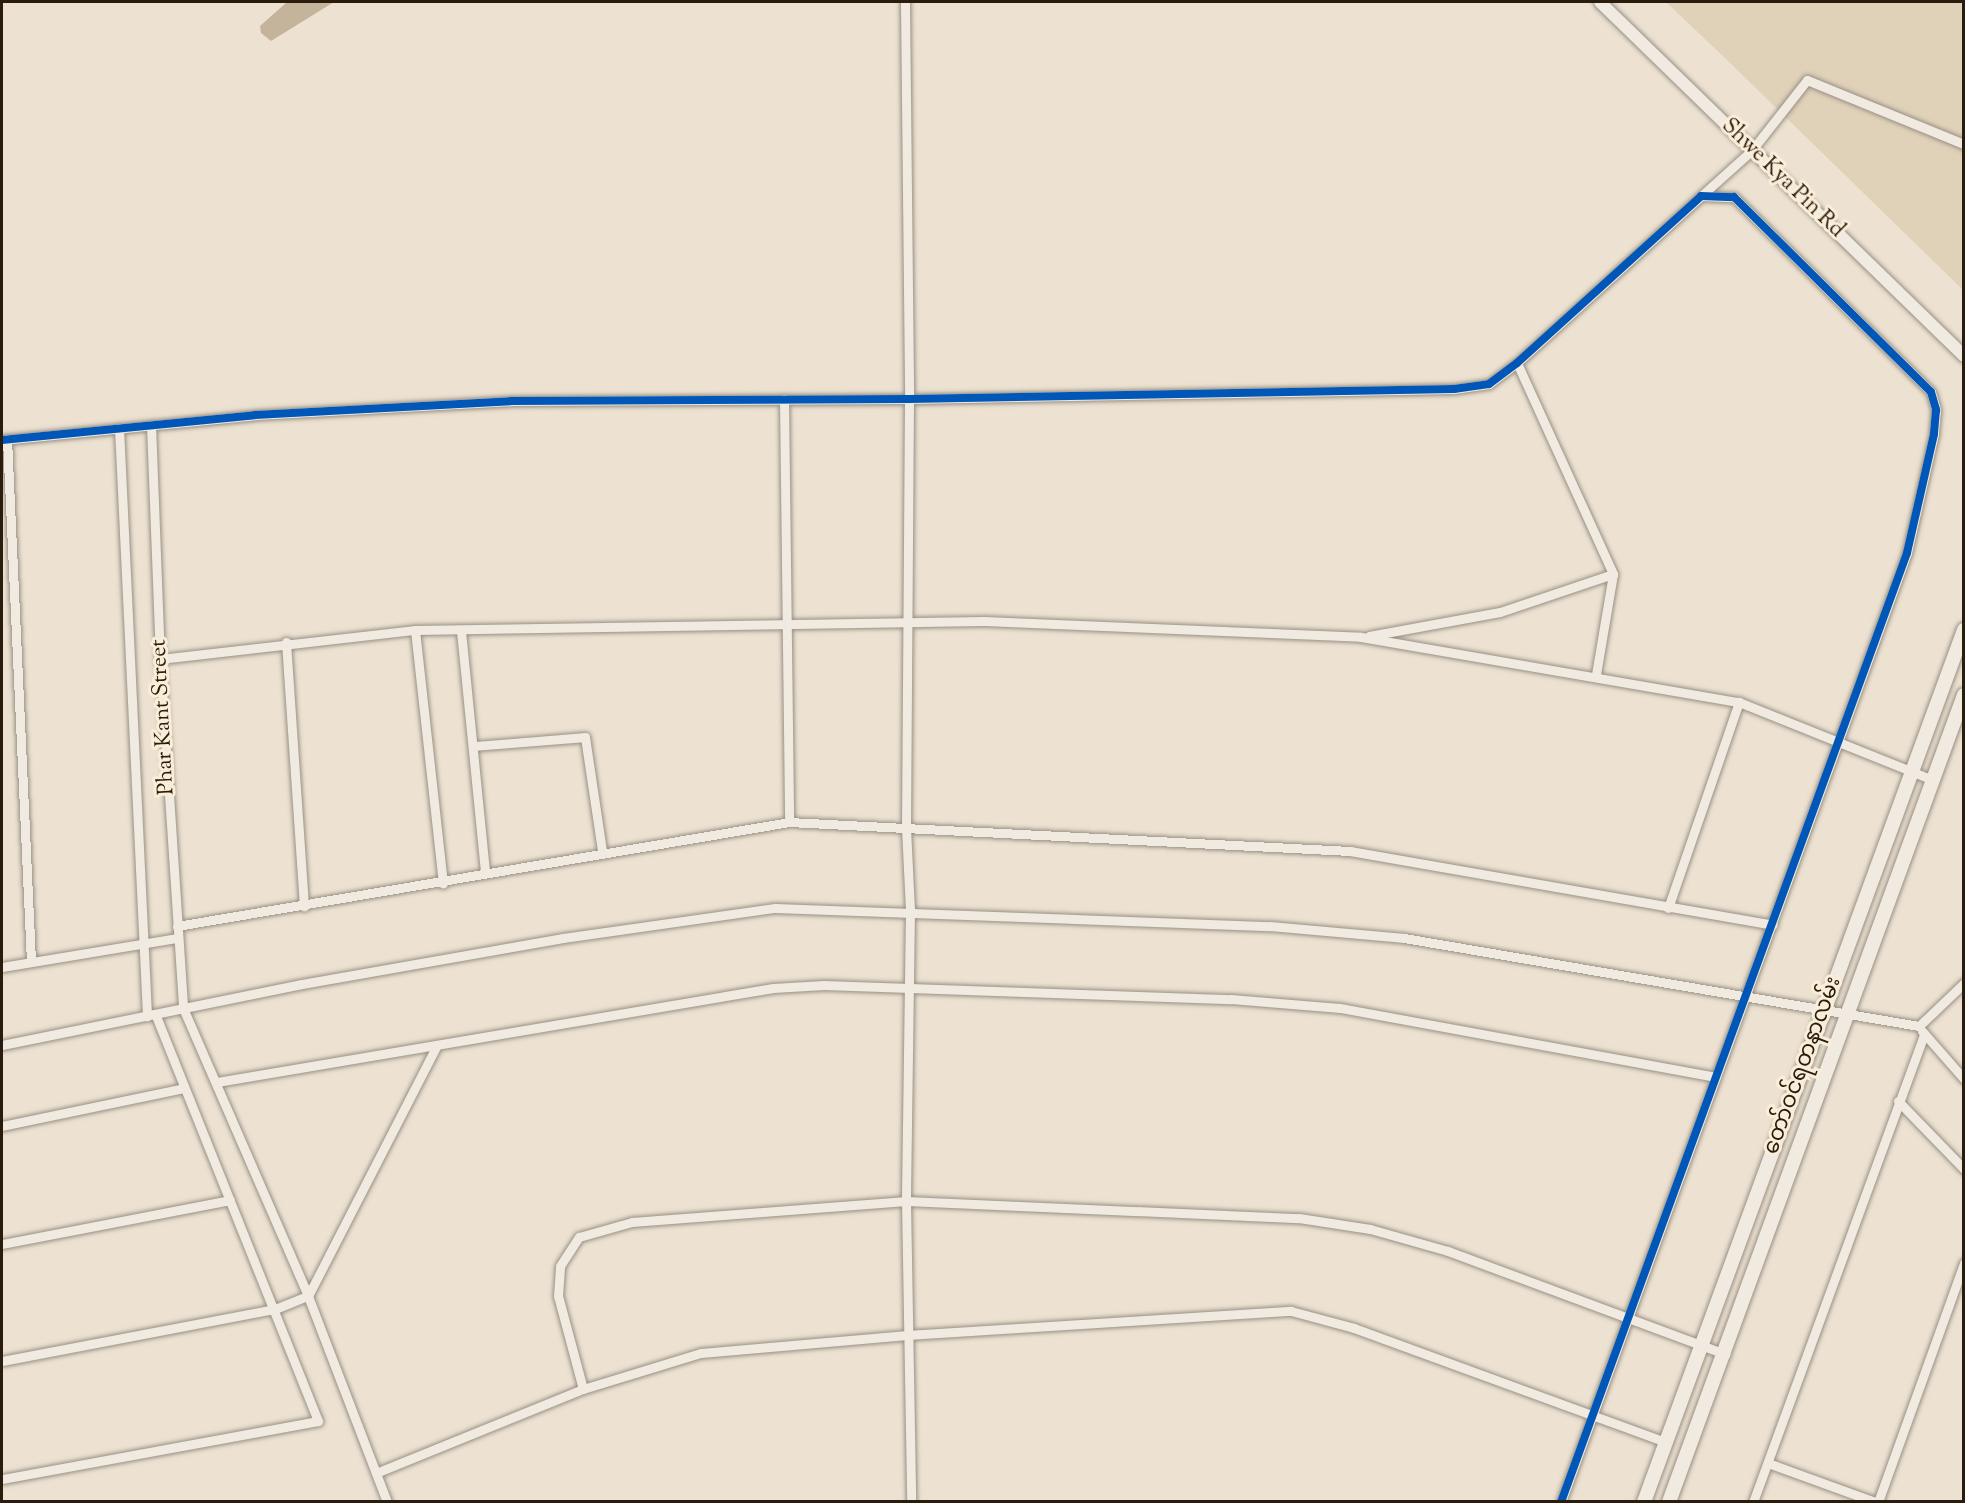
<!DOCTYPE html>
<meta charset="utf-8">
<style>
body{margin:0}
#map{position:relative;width:1965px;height:1503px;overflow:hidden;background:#ede2d1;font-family:"Sorts Mill Goudy","Noto Sans Myanmar",serif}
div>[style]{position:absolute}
.green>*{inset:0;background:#e0d1b9}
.water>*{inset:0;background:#c4b49c}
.roads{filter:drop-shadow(0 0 2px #989085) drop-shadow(0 0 2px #989085)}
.minor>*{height:9px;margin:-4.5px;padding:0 4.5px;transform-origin:4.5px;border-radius:4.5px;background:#f0eae1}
.tertiary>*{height:12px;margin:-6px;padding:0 6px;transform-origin:6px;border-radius:6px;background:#f0eae1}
.secondary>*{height:14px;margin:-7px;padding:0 7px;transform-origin:7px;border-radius:7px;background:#f0eae1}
.cycleway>*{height:8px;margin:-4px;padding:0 4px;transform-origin:4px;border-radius:4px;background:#0057b8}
span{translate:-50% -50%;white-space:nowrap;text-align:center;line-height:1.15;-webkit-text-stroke:6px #fbeed9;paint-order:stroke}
.street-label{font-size:22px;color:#2a1c0d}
.frame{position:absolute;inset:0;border:3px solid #2a1c0d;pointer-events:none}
</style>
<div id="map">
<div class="green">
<div style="clip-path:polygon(1666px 2px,1963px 2px,1963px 290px,1727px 60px)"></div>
</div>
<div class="water">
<div style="clip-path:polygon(287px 2px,334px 2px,271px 41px,261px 33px,260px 26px)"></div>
</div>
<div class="roads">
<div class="minor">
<div style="left:905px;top:2px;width:397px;rotate:89.4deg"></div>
<div style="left:909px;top:399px;width:429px;rotate:90.4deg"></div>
<div style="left:906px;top:828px;width:82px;rotate:87.2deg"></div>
<div style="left:910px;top:910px;width:291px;rotate:90.8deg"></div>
<div style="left:906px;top:1201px;width:301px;rotate:89deg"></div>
<div style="left:1701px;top:196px;width:69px;rotate:-42deg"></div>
<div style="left:1752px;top:150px;width:89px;rotate:-51.8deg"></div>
<div style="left:1807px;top:80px;width:170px;rotate:22.2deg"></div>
<div style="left:1517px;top:363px;width:232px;rotate:65.5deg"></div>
<div style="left:1613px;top:574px;width:102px;rotate:99.6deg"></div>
<div style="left:784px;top:399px;width:423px;rotate:89.3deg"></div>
<div style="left:151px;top:425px;width:234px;rotate:87.8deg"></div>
<div style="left:160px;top:659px;width:350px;rotate:86.2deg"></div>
<div style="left:183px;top:1008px;width:314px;rotate:66.5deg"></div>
<div style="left:308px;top:1296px;width:221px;rotate:69deg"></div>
<div style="left:119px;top:428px;width:589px;rotate:87.27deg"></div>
<div style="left:7px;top:439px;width:523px;rotate:87.37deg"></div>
<div style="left:2px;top:440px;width:254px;rotate:-5.6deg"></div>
<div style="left:255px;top:415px;width:256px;rotate:-3.1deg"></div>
<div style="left:511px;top:401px;width:398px;rotate:-0.3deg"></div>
<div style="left:909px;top:399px;width:545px;rotate:-1.05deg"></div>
<div style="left:1454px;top:389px;width:35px;rotate:-8deg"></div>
<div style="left:1489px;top:384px;width:35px;rotate:-37deg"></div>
<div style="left:1517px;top:363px;width:248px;rotate:-42.2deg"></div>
<div style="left:1701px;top:196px;width:33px;rotate:2deg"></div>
<div style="left:1734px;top:197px;width:277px;rotate:44.7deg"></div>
<div style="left:1931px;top:392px;width:19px;rotate:74deg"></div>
<div style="left:1936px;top:410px;width:24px;rotate:95deg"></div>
<div style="left:1934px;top:434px;width:122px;rotate:102.8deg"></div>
<div style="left:1907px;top:553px;width:1010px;rotate:110.03deg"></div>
<div style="left:415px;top:630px;width:255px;rotate:83.7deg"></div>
<div style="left:461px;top:631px;width:243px;rotate:84.3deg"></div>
<div style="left:1369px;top:636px;width:133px;rotate:-10.4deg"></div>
<div style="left:1500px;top:612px;width:119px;rotate:-18.6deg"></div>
<div style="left:286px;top:642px;width:265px;rotate:86.1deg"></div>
<div style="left:160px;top:659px;width:257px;rotate:-6.5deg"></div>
<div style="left:415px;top:630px;width:569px;rotate:-0.91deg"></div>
<div style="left:984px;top:621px;width:377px;rotate:2.4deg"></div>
<div style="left:1361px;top:637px;width:384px;rotate:9.8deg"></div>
<div style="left:1739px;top:702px;width:209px;rotate:21.9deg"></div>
<div style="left:474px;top:746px;width:111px;rotate:-4.6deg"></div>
<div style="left:585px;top:737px;width:115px;rotate:81.5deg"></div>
<div style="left:1668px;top:908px;width:218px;rotate:-71deg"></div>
<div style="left:177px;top:926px;width:621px;rotate:-9.64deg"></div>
<div style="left:789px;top:822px;width:562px;rotate:2.96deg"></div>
<div style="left:1350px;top:851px;width:429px;rotate:9.9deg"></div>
<div style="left:2px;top:967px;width:178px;rotate:-9.4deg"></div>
<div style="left:1919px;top:1026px;width:62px;rotate:-43.7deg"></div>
<div style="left:1922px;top:1031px;width:64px;rotate:48.8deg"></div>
<div style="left:2px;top:1045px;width:306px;rotate:-11.5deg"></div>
<div style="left:302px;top:984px;width:265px;rotate:-10deg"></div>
<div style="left:563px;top:938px;width:214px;rotate:-8.1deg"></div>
<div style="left:775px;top:908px;width:495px;rotate:2.1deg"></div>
<div style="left:1270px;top:926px;width:135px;rotate:5.1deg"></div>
<div style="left:1404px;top:938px;width:522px;rotate:9.7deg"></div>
<div style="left:217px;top:1082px;width:564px;rotate:-9.6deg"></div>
<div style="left:773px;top:988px;width:51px;rotate:-3.4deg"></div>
<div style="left:824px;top:985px;width:407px;rotate:2deg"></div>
<div style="left:1231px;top:999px;width:109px;rotate:4.7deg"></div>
<div style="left:1340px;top:1008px;width:382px;rotate:10.4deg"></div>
<div style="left:1898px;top:1101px;width:95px;rotate:45.9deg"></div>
<div style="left:2px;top:1126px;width:186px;rotate:-11.8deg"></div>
<div style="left:2px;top:1244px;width:232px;rotate:-10.9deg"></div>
<div style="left:2px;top:1361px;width:278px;rotate:-10.8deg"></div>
<div style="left:275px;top:1309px;width:35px;rotate:-22deg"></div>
<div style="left:308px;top:1296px;width:282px;rotate:-62.8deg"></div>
<div style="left:583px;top:1389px;width:96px;rotate:-105deg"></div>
<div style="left:558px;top:1296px;width:30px;rotate:-86deg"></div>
<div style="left:560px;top:1266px;width:35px;rotate:-57deg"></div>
<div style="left:579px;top:1237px;width:55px;rotate:-15.8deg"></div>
<div style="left:632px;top:1222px;width:275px;rotate:-4.4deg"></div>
<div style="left:906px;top:1201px;width:393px;rotate:2.5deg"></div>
<div style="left:1299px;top:1218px;width:72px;rotate:8.8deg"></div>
<div style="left:1370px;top:1229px;width:81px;rotate:15.8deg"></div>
<div style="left:1448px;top:1251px;width:296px;rotate:20.4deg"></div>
<div style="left:1768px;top:1463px;width:114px;rotate:20deg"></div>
<div style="left:376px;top:1473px;width:223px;rotate:-22.1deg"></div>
<div style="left:583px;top:1389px;width:123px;rotate:-17deg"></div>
<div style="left:701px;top:1353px;width:207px;rotate:-5deg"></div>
<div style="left:907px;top:1335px;width:385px;rotate:-3.6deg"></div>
<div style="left:1291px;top:1311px;width:65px;rotate:15.1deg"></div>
<div style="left:1354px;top:1328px;width:332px;rotate:20.1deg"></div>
<div style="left:2px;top:1479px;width:321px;rotate:-10.4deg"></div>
<div style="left:318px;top:1421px;width:438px;rotate:-111.8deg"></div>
<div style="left:1753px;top:1502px;width:497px;rotate:-69.9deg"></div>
<div style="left:1878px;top:1502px;width:254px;rotate:-70.2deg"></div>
</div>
<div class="tertiary">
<div style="left:1600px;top:2px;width:508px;rotate:44.2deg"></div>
</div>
<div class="secondary">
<div style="left:1644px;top:1502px;width:929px;rotate:-69.85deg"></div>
<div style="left:1669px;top:1502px;width:859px;rotate:-69.92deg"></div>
</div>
</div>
<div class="cycleway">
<div style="left:2px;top:440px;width:254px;rotate:-5.6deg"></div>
<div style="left:255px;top:415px;width:256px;rotate:-3.1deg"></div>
<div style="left:511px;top:401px;width:398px;rotate:-0.3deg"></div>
<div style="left:909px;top:399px;width:545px;rotate:-1.05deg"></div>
<div style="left:1454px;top:389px;width:35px;rotate:-8deg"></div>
<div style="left:1489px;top:384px;width:35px;rotate:-37deg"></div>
<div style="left:1517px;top:363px;width:248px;rotate:-42.2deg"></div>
<div style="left:1701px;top:196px;width:33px;rotate:2deg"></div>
<div style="left:1734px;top:197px;width:277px;rotate:44.7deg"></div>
<div style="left:1931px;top:392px;width:19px;rotate:74deg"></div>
<div style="left:1936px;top:410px;width:24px;rotate:95deg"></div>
<div style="left:1934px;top:434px;width:122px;rotate:102.8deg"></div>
<div style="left:1907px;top:553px;width:1010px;rotate:110.03deg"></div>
</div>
<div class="street-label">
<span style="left:1782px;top:179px;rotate:44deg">Shwe Kya Pin Rd</span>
<span style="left:164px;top:717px;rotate:-93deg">Phar Kant Street</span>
<span style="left:1804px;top:1066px;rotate:-70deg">တော်ဝင်ရတနာလမ်း</span>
</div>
<div class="frame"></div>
</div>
